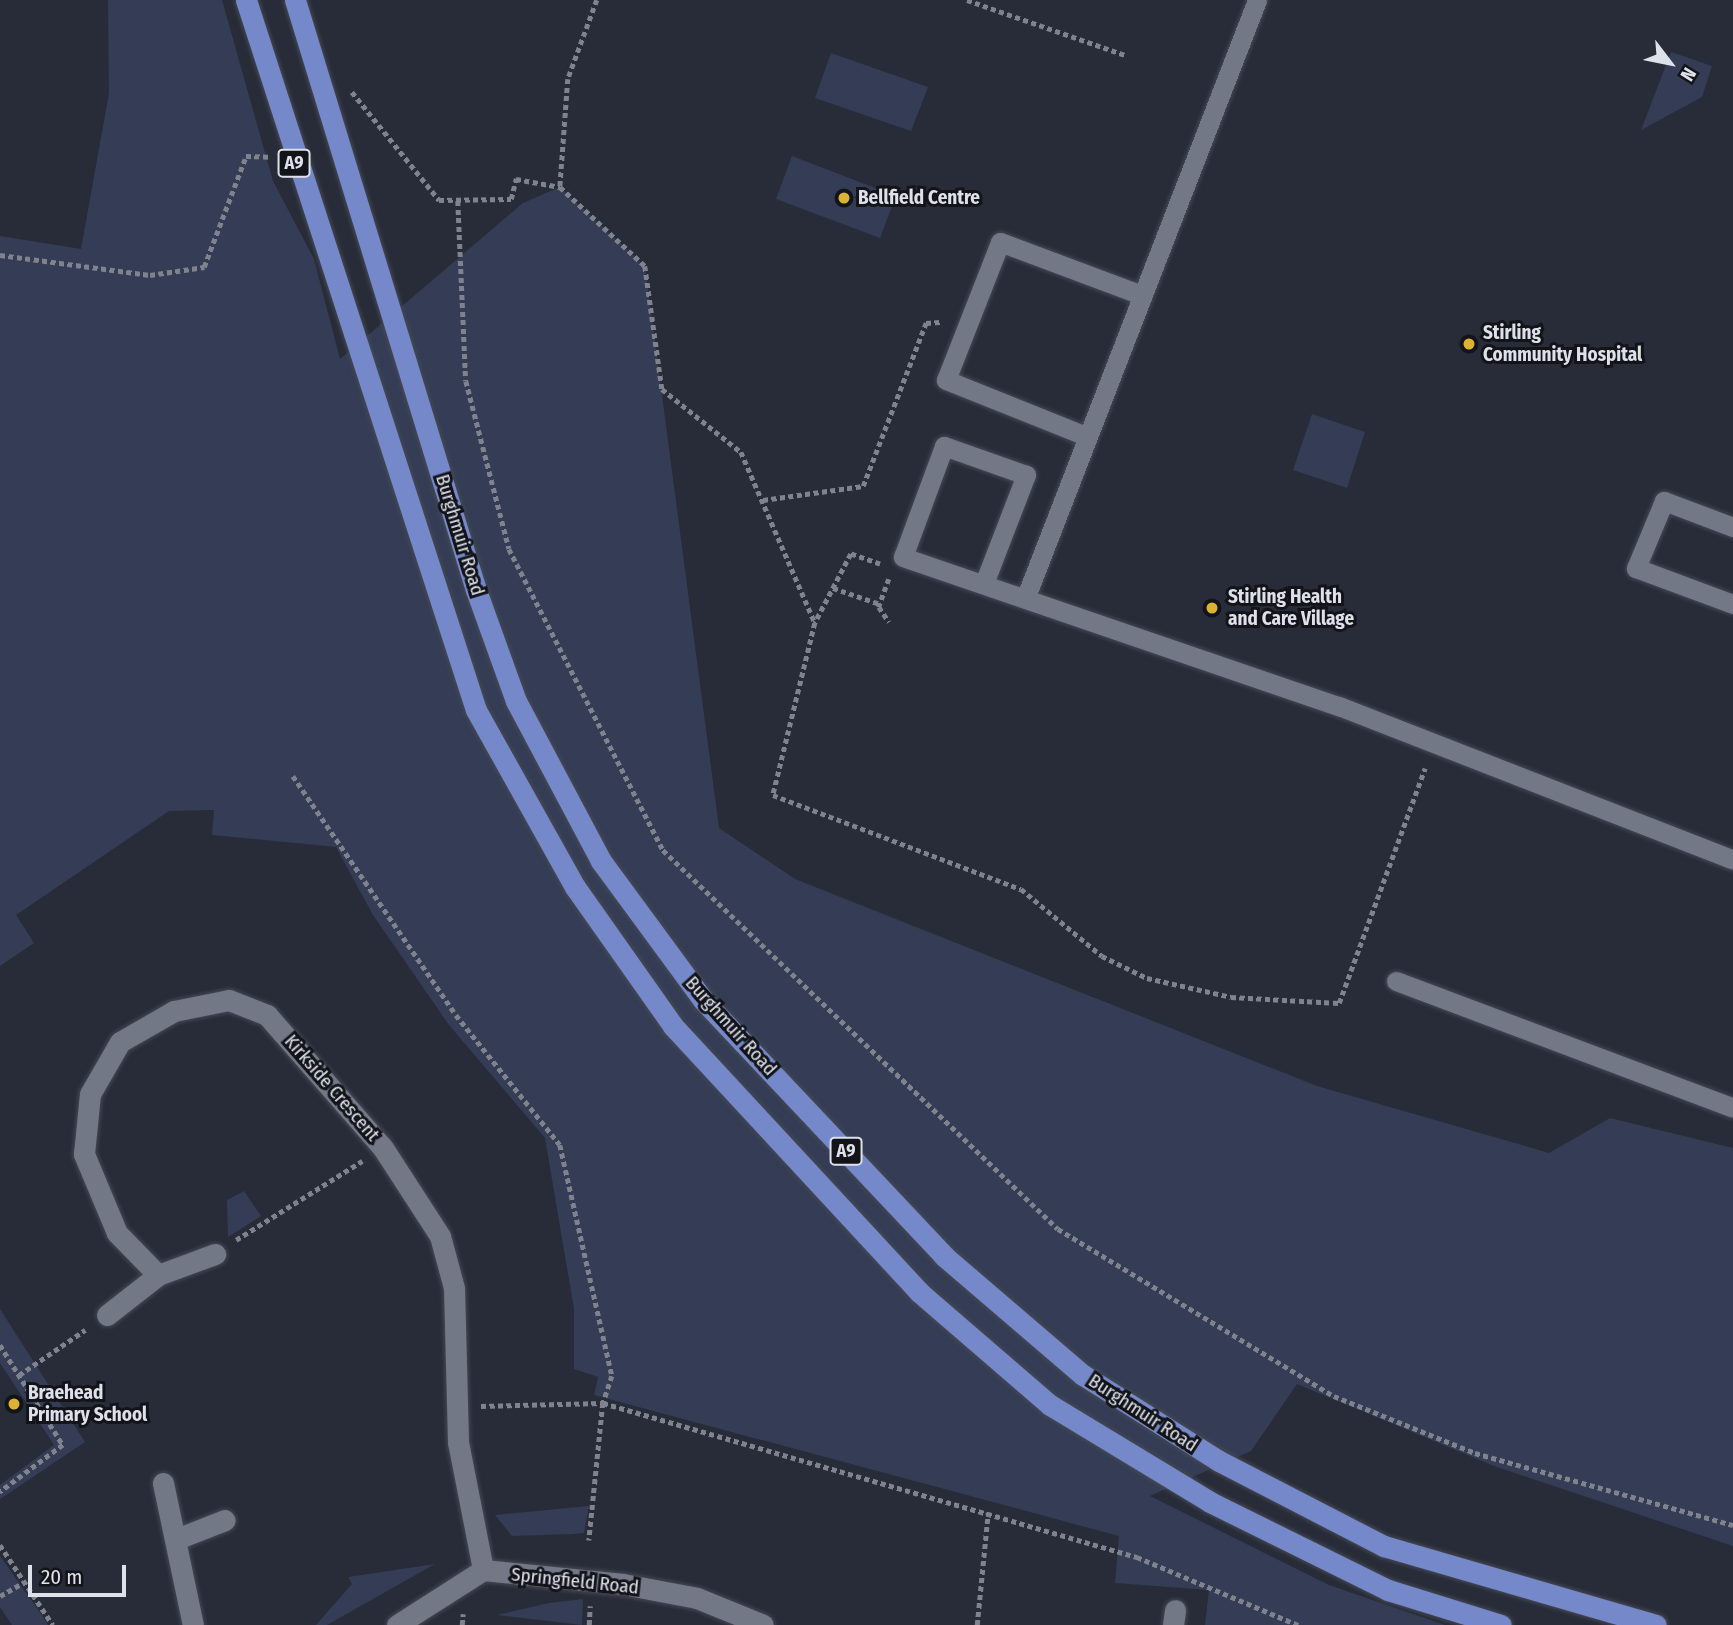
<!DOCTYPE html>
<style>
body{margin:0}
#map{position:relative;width:1733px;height:1625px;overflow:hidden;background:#272c38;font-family:"Fira Sans Condensed",sans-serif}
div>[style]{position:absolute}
.green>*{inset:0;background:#343d55}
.path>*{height:4.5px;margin-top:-2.25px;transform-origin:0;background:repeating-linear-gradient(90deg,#7f838e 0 5px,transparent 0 8.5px)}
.roads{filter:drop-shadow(0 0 2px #464954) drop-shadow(0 0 2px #464954)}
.lane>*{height:19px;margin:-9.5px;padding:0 9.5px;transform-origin:9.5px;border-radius:9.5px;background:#737886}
.street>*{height:21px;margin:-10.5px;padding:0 10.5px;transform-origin:10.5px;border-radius:10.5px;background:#737886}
.primary>*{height:21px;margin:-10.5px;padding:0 10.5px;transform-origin:10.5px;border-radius:10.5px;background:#7488ca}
.dots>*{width:19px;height:19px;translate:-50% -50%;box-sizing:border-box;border:4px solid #12141a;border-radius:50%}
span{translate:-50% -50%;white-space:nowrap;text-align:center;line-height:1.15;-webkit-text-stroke:6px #12141a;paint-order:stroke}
.shield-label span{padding:2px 5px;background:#12141a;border:2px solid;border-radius:5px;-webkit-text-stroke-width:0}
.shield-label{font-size:18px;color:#dee1ea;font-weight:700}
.poi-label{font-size:19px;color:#dee1ea;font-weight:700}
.left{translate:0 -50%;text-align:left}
.street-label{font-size:19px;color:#dee1ea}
.north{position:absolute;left:1635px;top:28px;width:70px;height:70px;-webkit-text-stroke:5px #12141a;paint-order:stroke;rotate:122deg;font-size:19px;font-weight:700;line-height:28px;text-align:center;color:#dee1ea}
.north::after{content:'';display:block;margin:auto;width:24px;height:32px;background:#dee1ea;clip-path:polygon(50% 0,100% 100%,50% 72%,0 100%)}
.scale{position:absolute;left:28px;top:1565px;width:98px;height:32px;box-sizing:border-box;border:4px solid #dee1ea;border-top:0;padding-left:9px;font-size:21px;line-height:24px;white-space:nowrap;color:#dee1ea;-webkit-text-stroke:5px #12141a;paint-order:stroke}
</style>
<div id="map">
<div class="green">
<div style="clip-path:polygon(108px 0,222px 0,273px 181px,314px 259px,340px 359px,523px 203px,560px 187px,645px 266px,719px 828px,795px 879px,1317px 1086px,1549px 1153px,1610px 1118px,1733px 1148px,1733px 1546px,1494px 1466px,1297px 1384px,1251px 1451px,1150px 1496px,1329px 1585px,1445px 1625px,1205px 1625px,1209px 1590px,1115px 1583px,1119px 1536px,594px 1395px,598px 1377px,574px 1369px,574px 1309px,545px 1138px,449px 1025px,373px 915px,336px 847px,212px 835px,214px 810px,169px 811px,16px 915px,34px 943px,0 966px,0 236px,81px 249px,109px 93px)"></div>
<div style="clip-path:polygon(1671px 52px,1712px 66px,1702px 97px,1641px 130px)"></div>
<div style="clip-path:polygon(831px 53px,928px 87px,911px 131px,815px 98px)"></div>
<div style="clip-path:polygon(792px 156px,896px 196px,880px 238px,776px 199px)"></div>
<div style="clip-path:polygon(1312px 414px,1365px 432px,1347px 488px,1293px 470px)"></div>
<div style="clip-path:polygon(244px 1191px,261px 1216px,228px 1237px,227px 1200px)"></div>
<div style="clip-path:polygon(0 1309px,85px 1442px,0 1499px,0 1485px,54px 1445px,0 1363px)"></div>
<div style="clip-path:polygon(589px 1506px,584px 1533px,572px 1534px,512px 1536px,495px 1515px)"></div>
<div style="clip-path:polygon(0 1556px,39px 1611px,48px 1625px,12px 1625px,0 1607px)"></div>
<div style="clip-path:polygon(435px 1564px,327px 1625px,316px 1625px,352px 1584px,348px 1577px)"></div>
<div style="clip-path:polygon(583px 1599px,582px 1625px,497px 1615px,549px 1603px)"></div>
</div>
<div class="path">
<div style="left:597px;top:0;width:84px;rotate:110.2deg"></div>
<div style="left:568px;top:79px;width:108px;rotate:94.2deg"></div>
<div style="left:560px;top:187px;width:116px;rotate:42.9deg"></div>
<div style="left:645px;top:266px;width:124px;rotate:82.1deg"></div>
<div style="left:662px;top:389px;width:101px;rotate:38.6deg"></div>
<div style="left:741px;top:452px;width:186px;rotate:66.6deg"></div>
<div style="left:967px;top:0;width:167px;rotate:19.2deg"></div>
<div style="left:352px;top:92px;width:139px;rotate:51.1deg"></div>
<div style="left:439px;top:200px;width:72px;rotate:-0.8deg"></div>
<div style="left:511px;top:199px;width:21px;rotate:-76deg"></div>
<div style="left:516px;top:179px;width:45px;rotate:10.3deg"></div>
<div style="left:458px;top:201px;width:180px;rotate:87.5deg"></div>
<div style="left:466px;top:381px;width:173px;rotate:75.6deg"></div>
<div style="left:509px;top:549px;width:338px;rotate:62.9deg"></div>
<div style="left:663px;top:850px;width:547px;rotate:43.82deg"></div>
<div style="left:1058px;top:1229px;width:323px;rotate:31.2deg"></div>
<div style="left:1334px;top:1396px;width:152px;rotate:22deg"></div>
<div style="left:1475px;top:1453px;width:268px;rotate:15.6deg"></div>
<div style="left:0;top:255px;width:151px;rotate:7.6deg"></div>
<div style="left:150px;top:275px;width:55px;rotate:-8.4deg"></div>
<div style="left:204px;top:267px;width:119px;rotate:-69.3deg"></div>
<div style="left:246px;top:156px;width:24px;rotate:2deg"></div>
<div style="left:763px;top:500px;width:101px;rotate:-8deg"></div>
<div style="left:863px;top:486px;width:175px;rotate:-68.9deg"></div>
<div style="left:926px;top:323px;width:14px;rotate:-4deg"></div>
<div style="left:880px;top:564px;width:31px;rotate:-161deg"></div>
<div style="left:851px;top:554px;width:78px;rotate:117.6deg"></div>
<div style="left:815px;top:623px;width:177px;rotate:103.7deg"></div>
<div style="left:773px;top:795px;width:265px;rotate:20.8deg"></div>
<div style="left:1021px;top:889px;width:105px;rotate:39.6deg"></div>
<div style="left:1102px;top:956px;width:50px;rotate:26.1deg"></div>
<div style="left:1147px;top:978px;width:86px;rotate:12.7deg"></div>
<div style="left:1231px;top:997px;width:108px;rotate:3.2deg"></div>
<div style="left:1339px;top:1003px;width:250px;rotate:-69.9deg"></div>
<div style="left:889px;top:579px;width:30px;rotate:110deg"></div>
<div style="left:879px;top:607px;width:18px;rotate:56deg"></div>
<div style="left:833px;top:588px;width:50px;rotate:18.8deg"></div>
<div style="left:293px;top:776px;width:289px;rotate:55.7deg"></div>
<div style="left:456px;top:1015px;width:166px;rotate:51.3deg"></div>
<div style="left:560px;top:1145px;width:237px;rotate:77.3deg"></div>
<div style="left:612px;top:1376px;width:28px;rotate:108deg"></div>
<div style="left:603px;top:1403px;width:138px;rotate:95.8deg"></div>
<div style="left:236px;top:1240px;width:149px;rotate:-32.1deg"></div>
<div style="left:0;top:1345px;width:118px;rotate:57.8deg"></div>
<div style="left:63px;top:1445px;width:79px;rotate:143.3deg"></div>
<div style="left:19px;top:1375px;width:80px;rotate:-34.3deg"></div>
<div style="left:481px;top:1406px;width:122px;rotate:-1.4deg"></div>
<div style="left:603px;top:1403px;width:556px;rotate:16.09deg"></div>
<div style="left:1137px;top:1557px;width:175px;rotate:22.9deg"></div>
<div style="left:0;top:1545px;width:96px;rotate:56.5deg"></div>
<div style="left:0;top:1596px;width:28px;rotate:-30deg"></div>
<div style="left:462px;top:1625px;width:11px;rotate:-85deg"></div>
<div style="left:589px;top:1625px;width:19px;rotate:-87deg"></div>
<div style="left:977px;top:1625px;width:113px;rotate:-84.4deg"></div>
</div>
<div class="roads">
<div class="lane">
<div style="left:1086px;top:436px;width:151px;rotate:-158.2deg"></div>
<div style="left:946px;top:380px;width:148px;rotate:-68.6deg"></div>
<div style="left:1000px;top:242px;width:152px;rotate:20.5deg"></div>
<div style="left:1733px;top:527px;width:74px;rotate:-159.4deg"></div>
<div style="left:1664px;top:501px;width:73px;rotate:112.7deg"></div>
<div style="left:1636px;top:568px;width:103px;rotate:20.4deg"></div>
<div style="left:985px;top:581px;width:114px;rotate:-68.9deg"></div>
<div style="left:1026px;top:475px;width:87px;rotate:-160.5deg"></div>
<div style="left:944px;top:446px;width:118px;rotate:110.3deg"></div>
<div style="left:903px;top:557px;width:461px;rotate:18.9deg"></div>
<div style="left:1339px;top:706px;width:423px;rotate:21.3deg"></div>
<div style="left:1027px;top:594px;width:637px;rotate:-68.83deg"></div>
<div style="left:1396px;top:981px;width:360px;rotate:20.6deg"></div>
</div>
<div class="street">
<div style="left:158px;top:1275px;width:61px;rotate:-20.2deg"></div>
<div style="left:107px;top:1315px;width:65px;rotate:-38.1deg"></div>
<div style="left:158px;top:1275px;width:59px;rotate:-134.3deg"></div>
<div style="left:117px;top:1233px;width:86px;rotate:-112.7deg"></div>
<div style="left:84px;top:1154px;width:60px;rotate:-84.3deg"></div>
<div style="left:90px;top:1094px;width:60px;rotate:-60deg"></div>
<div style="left:120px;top:1042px;width:62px;rotate:-29.9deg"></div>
<div style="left:174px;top:1011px;width:56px;rotate:-11.3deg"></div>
<div style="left:229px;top:1000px;width:41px;rotate:21.5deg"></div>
<div style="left:267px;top:1015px;width:176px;rotate:48.9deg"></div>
<div style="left:383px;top:1148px;width:105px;rotate:57.1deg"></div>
<div style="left:440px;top:1236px;width:54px;rotate:74.9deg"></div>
<div style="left:454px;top:1288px;width:154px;rotate:88.5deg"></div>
<div style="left:458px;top:1442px;width:130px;rotate:78.9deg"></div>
<div style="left:163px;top:1483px;width:145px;rotate:78.1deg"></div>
<div style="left:179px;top:1538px;width:49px;rotate:-21.4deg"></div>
<div style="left:397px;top:1625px;width:102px;rotate:-32.6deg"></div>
<div style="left:483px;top:1570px;width:141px;rotate:5.7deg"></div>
<div style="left:623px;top:1584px;width:75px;rotate:10.7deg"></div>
<div style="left:697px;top:1598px;width:71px;rotate:22.2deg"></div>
<div style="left:1173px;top:1625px;width:15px;rotate:-82deg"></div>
</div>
<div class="primary">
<div style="left:246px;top:0;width:746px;rotate:72.05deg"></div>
<div style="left:476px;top:710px;width:203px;rotate:60.8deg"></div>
<div style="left:575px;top:887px;width:170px;rotate:54.8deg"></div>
<div style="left:673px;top:1026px;width:362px;rotate:47.2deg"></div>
<div style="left:919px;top:1292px;width:173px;rotate:40.8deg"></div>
<div style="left:1050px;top:1405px;width:187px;rotate:31.2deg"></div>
<div style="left:1210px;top:1502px;width:199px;rotate:26.3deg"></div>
<div style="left:1388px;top:1590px;width:118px;rotate:17.2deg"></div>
<div style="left:295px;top:0;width:617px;rotate:72.95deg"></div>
<div style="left:476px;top:590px;width:118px;rotate:70.2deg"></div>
<div style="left:516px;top:701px;width:181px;rotate:62deg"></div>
<div style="left:601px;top:861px;width:172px;rotate:53.7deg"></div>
<div style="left:703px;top:1000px;width:352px;rotate:46.7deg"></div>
<div style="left:944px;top:1256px;width:183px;rotate:40.6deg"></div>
<div style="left:1083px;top:1375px;width:161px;rotate:32.3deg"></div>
<div style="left:1219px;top:1461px;width:186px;rotate:27.3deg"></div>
<div style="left:1384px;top:1546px;width:283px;rotate:16.2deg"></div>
</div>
</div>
<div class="dots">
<div style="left:844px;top:198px;background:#dcb233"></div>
<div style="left:1469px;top:344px;background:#dcb233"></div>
<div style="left:1212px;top:608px;background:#dcb233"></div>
<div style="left:14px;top:1404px;background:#dcb233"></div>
</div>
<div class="shield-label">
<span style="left:294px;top:163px">A9</span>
<span style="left:846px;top:1151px">A9</span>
</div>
<div class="poi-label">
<span class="left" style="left:858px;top:198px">Bellfield Centre</span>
<span class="left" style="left:1483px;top:344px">Stirling<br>Community Hospital</span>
<span class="left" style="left:1228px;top:608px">Stirling Health<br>and Care Village</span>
<span class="left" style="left:28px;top:1404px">Braehead<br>Primary School</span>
</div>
<div class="street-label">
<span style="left:460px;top:535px;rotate:73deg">Burghmuir Road</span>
<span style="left:731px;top:1026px;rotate:48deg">Burghmuir Road</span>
<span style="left:332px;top:1088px;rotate:49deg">Kirkside Crescent</span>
<span style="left:1143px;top:1413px;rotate:33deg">Burghmuir Road</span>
<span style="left:575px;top:1581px;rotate:6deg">Springfield Road</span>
</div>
<div class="north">N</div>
<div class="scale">20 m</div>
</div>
